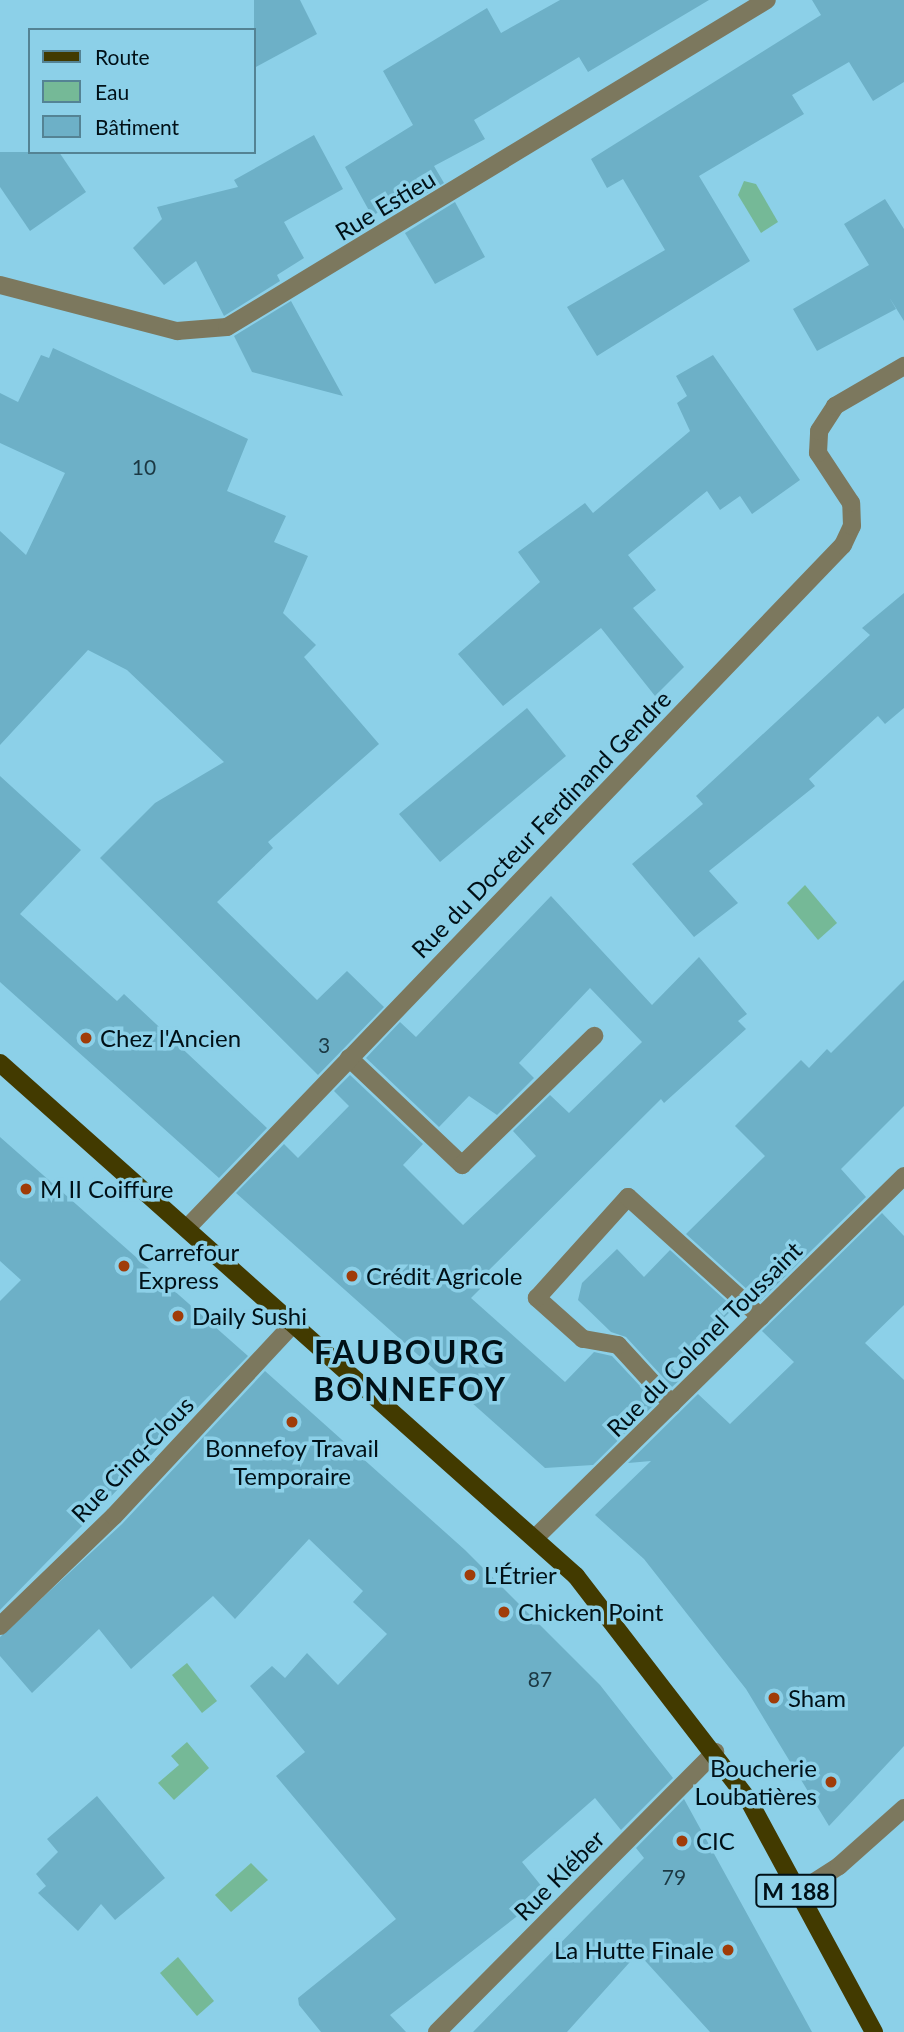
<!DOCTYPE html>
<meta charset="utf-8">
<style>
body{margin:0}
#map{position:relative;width:904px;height:2032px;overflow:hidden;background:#8cd0e8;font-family:Lato,sans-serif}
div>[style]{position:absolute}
.water>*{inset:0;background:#75b997}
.building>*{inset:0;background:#6db0c7}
.service>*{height:18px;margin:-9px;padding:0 9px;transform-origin:9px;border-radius:9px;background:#7c785e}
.minor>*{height:18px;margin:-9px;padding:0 9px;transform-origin:9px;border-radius:9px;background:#7c785e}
.primary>*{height:18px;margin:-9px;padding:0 9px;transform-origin:9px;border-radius:9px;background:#423a00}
.dots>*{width:19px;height:19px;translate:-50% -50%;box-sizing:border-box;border:4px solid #8cd0e8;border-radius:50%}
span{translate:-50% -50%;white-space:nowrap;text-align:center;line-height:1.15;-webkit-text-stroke:7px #8cd0e8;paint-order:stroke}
.number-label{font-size:21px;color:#1b3843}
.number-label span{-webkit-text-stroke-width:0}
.shield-label span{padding:2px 5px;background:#8cd0e8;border:2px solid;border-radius:5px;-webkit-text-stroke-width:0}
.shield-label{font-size:23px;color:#001017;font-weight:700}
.street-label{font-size:24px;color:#001017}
.poi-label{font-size:24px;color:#001017}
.left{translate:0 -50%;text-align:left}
.right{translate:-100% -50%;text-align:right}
.district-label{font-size:32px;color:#001017;font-weight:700;letter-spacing:2px}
.legend{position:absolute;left:28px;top:28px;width:228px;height:126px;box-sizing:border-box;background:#8cd0e8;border:2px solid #548394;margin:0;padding:9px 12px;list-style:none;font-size:21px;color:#001017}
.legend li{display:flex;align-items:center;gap:14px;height:35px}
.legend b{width:35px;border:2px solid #548394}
</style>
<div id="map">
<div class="water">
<div style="clip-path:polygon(744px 181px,756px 184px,778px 222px,761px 233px,738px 195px)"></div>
<div style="clip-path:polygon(805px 885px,837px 923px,818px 940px,787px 903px)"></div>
<div style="clip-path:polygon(187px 1663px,217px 1701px,202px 1713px,172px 1675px)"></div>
<div style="clip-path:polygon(187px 1742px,209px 1768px,174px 1800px,158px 1783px,179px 1765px,171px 1756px)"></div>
<div style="clip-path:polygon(251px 1863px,268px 1880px,231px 1912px,215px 1895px)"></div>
<div style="clip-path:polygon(178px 1957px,214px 2001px,197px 2016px,160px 1973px)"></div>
</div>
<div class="building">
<div style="clip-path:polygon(254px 0,300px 0,317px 34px,254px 68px)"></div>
<div style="clip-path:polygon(560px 0,709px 0,588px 72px,579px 57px,474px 120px,485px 139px,434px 166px,444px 183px,393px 213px,389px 206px,372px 216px,345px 167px,413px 125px,383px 71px,487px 8px,501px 33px)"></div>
<div style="clip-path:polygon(812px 0,904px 0,904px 82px,873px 101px,849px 62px,792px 95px,804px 114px,699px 176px,750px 261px,597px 356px,567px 307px,665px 250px,623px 179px,607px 188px,591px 159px,821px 15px)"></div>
<div style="clip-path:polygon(314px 135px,343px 189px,284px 222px,304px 258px,277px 275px,280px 281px,224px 316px,196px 261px,164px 285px,133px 248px,162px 219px,157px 207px,238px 187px,234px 180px)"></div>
<div style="clip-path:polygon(0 152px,59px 152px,86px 192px,30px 231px,0 187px)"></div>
<div style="clip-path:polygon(885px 199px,904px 229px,904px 321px,889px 297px,896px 309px,817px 351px,793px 309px,869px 265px,844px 224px)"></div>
<div style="clip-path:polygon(455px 202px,485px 257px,435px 284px,405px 233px)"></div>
<div style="clip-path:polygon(291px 301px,321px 356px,343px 396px,252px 372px,234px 336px)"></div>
<div style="clip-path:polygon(53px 348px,248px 439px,227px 491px,286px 516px,274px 542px,308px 556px,283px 613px,316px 645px,304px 657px,379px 744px,268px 842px,273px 848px,217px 902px,317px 1000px,347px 971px,384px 1007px,318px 1075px,100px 858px,155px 803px,224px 762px,127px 670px,88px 650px,0 745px,0 531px,26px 555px,65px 473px,0 443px,0 393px,18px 402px,41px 355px,49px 358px)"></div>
<div style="clip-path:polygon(713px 355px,800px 480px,752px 514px,740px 496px,720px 510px,707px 491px,628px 555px,656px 590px,633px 608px,684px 667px,655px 696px,601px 628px,503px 706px,458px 654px,540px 582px,518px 552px,585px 503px,593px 513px,690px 431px,677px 403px,687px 396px,676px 376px)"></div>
<div style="clip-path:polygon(904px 593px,904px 708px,885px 724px,878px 716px,809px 779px,815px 786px,709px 871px,738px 903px,694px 937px,632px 864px,703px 804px,696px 796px,870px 635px,862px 628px)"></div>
<div style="clip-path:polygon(527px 708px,566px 756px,440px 862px,399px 814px)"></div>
<div style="clip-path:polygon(0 776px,81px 850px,20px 914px,117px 1001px,124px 994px,267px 1128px,219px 1178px,0 982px)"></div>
<div style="clip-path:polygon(551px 896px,652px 1005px,699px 957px,747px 1014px,738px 1021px,746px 1029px,664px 1103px,661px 1099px,483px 1276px,488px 1281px,471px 1298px,565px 1382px,594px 1352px,612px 1356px,656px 1403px,593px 1465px,545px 1468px,236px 1193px,284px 1144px,298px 1158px,349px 1106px,334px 1091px,350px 1075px,423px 1144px,403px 1165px,463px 1225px,536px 1156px,513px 1131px,550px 1095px,569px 1113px,642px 1042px,590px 988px,519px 1063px,534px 1078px,497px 1115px,469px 1096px,439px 1127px,366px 1058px,400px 1022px,416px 1037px)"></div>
<div style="clip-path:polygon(904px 980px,904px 1106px,841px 1169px,866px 1197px,760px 1301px,686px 1234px,765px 1156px,735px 1126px,801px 1060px,809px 1068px,827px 1049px,831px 1053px)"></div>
<div style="clip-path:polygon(0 1137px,248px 1356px,0 1610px,0 1301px,21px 1280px,0 1261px)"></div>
<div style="clip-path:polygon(882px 1213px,904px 1236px,904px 1305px,865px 1343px,904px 1380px,904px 1746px,829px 1826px,746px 1689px,644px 1559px,595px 1515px,651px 1461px,628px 1463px,698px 1394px,730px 1424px,794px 1362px,762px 1331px)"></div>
<div style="clip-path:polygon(617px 1249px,644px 1277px,670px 1250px,734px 1308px,672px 1368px,682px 1378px,672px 1387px,626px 1337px,611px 1332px,578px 1300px,582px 1283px)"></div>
<div style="clip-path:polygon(265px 1371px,465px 1550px,600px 1685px,673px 1778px,621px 1830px,595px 1798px,522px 1862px,547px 1893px,390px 2015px,406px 2032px,321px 2032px,299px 2005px,298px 1998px,396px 1919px,276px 1776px,305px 1752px,250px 1686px,272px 1666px,285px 1678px,307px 1653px,338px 1685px,387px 1634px,353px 1602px,363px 1591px,309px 1539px,235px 1619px,213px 1596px,131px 1669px,99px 1629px,32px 1693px,0 1656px,0 1637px,122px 1524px)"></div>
<div style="clip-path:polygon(97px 1796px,165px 1878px,115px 1920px,101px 1904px,78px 1931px,38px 1893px,46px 1886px,36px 1874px,58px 1852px,47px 1839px)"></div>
<div style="clip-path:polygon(684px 1799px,812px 2032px,710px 2032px,638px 1953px,567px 2032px,473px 2032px,644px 1858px,636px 1848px)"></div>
</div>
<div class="service">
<div style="left:349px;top:1058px;width:156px;rotate:43.4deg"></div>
<div style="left:462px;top:1165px;width:185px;rotate:-44.3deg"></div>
<div style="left:672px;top:1404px;width:80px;rotate:-132.5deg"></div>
<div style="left:618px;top:1345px;width:36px;rotate:-170deg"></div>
<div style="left:583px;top:1339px;width:62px;rotate:-138.3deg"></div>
<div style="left:537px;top:1298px;width:136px;rotate:-48deg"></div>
<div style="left:628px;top:1197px;width:179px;rotate:42.1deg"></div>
</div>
<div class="minor">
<div style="left:0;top:285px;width:183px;rotate:14.6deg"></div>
<div style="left:177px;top:331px;width:50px;rotate:-4.6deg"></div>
<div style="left:227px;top:327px;width:631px;rotate:-31.2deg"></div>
<div style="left:187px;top:1228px;width:947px;rotate:-46.16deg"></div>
<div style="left:843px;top:545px;width:21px;rotate:-65deg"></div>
<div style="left:852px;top:526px;width:23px;rotate:-92deg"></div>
<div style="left:851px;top:503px;width:60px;rotate:-123.4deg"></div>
<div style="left:818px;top:453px;width:22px;rotate:-87deg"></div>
<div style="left:819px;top:431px;width:30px;rotate:-57deg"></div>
<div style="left:835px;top:406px;width:80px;rotate:-30.1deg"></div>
<div style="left:537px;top:1536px;width:514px;rotate:-44.45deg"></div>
<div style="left:0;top:1626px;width:158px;rotate:-44deg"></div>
<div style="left:114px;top:1516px;width:265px;rotate:-47deg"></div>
<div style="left:797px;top:1893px;width:50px;rotate:-32.7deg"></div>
<div style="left:839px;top:1866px;width:87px;rotate:-41.7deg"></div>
<div style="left:437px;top:2032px;width:395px;rotate:-45.2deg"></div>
</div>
<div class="primary">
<div style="left:0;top:1063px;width:771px;rotate:41.69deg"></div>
<div style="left:576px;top:1576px;width:284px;rotate:52.4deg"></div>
<div style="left:749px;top:1801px;width:263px;rotate:61.6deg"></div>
</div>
<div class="dots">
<div style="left:86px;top:1038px;background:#a03c09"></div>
<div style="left:26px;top:1189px;background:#a03c09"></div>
<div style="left:124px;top:1266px;background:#a03c09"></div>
<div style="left:352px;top:1276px;background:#a03c09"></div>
<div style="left:178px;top:1316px;background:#a03c09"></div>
<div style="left:292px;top:1422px;background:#a03c09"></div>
<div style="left:470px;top:1575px;background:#a03c09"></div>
<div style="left:504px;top:1612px;background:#a03c09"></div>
<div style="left:774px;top:1698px;background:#a03c09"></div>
<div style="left:831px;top:1782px;background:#a03c09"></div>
<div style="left:682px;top:1841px;background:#a03c09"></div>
<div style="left:728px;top:1950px;background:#a03c09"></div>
</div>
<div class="number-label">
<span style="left:144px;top:467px">10</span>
<span style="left:324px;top:1045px">3</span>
<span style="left:540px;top:1679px">87</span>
<span style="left:674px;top:1877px">79</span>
</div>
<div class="shield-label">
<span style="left:796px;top:1891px">M 188</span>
</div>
<div class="street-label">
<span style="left:385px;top:205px;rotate:-31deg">Rue Estieu</span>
<span style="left:541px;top:824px;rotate:-46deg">Rue du Docteur Ferdinand Gendre</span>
<span style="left:704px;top:1339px;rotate:-45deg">Rue du Colonel Toussaint</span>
<span style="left:132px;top:1459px;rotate:-46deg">Rue Cinq-Clous</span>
<span style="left:559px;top:1875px;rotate:-45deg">Rue Kléber</span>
</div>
<div class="poi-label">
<span class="left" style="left:100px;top:1038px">Chez l'Ancien</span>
<span class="left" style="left:40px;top:1189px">M II Coiffure</span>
<span class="left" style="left:138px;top:1266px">Carrefour<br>Express</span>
<span class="left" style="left:366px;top:1276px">Crédit Agricole</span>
<span class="left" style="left:192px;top:1316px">Daily Sushi</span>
<span style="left:292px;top:1462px">Bonnefoy Travail<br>Temporaire</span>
<span class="left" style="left:484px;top:1575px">L'Étrier</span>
<span class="left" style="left:518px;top:1612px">Chicken Point</span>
<span class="left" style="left:788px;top:1698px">Sham</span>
<span class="right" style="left:817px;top:1782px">Boucherie<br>Loubatières</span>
<span class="left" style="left:696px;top:1841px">CIC</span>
<span class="right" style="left:714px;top:1950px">La Hutte Finale</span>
</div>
<div class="district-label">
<span style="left:410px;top:1371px">FAUBOURG<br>BONNEFOY</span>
</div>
<ul class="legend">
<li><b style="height:9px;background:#423a00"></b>Route</li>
<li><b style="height:19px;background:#75b997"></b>Eau</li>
<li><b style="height:19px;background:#6db0c7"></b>Bâtiment</li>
</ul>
</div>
